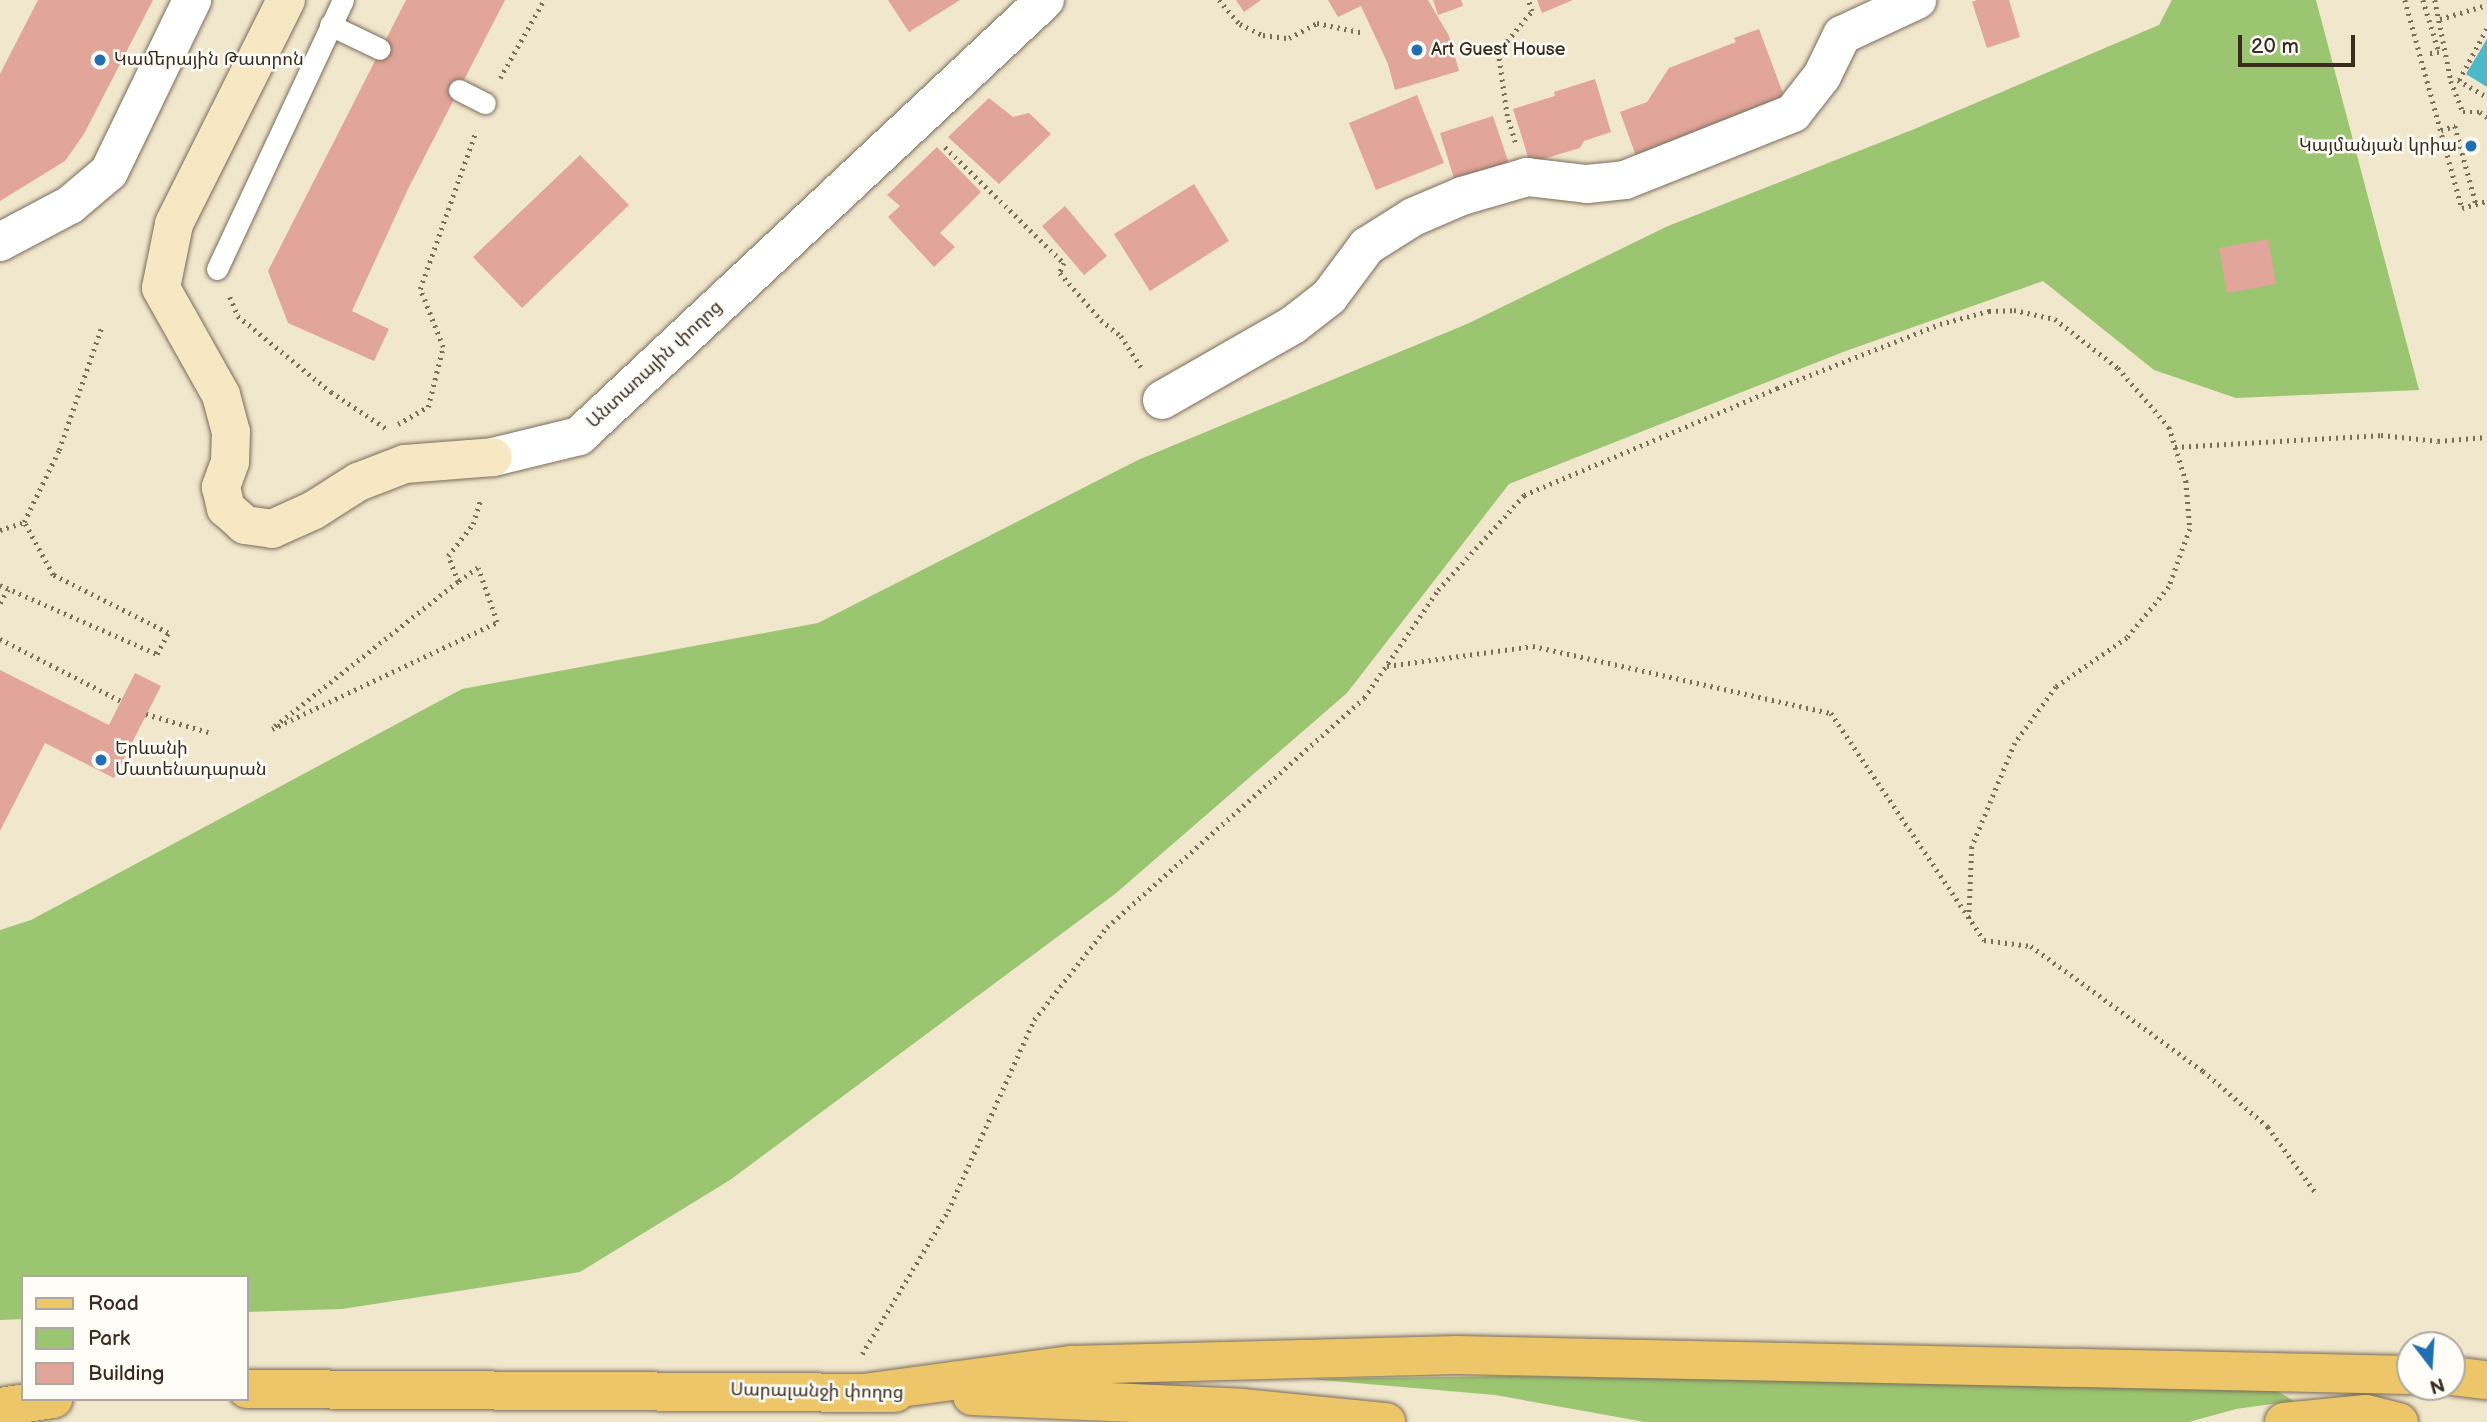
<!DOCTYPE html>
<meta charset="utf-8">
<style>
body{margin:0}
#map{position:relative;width:2487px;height:1422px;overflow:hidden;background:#f1e7cd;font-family:"Balsamiq Sans","Noto Sans Armenian",sans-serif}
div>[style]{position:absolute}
.green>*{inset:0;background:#9cc571}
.water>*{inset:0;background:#4eb8cb}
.building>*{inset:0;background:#e1a59a}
.path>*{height:4.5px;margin-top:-2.25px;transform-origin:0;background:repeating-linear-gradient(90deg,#7b6c5b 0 2px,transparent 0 7px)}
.roads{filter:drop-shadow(0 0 2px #7b6c5b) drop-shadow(0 0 2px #7b6c5b)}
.lane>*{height:21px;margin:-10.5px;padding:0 10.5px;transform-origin:10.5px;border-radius:10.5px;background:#fff}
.street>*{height:38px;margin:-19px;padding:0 19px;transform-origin:19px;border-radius:19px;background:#fff}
.secondary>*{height:38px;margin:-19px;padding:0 19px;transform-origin:19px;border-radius:19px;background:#f7e8c3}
.primary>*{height:38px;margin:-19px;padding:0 19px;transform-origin:19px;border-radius:19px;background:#ecc669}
.dots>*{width:19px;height:19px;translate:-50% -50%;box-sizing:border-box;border:4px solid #fdfcf7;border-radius:50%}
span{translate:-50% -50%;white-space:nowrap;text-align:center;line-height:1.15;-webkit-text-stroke:5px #fdfcf7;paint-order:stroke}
.poi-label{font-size:18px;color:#3b2a1e}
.left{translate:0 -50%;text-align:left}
.right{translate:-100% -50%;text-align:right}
.street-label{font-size:18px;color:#3b2a1e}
.legend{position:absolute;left:21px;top:1275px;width:228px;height:126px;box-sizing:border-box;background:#fdfcf7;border:2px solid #afa8a0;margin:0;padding:9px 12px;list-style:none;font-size:21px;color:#3b2a1e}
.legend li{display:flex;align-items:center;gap:14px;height:35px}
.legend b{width:35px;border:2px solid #afa8a0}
.north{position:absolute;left:2396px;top:1331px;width:70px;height:70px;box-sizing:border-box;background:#fdfcf7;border:2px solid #afa8a0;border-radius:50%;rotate:163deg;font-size:19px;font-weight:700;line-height:28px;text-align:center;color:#3b2a1e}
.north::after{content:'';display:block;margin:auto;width:24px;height:32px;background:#1f6fb2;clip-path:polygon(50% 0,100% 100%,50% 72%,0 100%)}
.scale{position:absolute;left:2238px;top:35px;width:117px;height:32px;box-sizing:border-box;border:4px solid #3b2a1e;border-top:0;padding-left:9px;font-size:21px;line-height:24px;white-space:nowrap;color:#3b2a1e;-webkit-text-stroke:5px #fdfcf7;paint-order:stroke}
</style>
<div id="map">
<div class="green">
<div style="clip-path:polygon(2172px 0,2316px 0,2419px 390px,2236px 398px,2154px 370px,2043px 281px,1843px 352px,1509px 484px,1347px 693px,1115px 894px,730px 1180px,580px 1272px,342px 1309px,247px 1312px,247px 1277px,23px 1277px,23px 1319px,0 1320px,0 930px,31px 920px,462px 689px,818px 623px,1138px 460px,1467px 324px,1668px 226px,1912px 130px,2159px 25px)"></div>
<div style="clip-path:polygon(1511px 1376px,2270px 1387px,2294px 1401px,2236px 1409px,2189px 1422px,1645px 1422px,1495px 1395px,1310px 1379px)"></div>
</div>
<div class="water">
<div style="clip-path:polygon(2487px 39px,2487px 87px,2466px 74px)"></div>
</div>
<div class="building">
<div style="clip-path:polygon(38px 0,153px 0,84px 134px,65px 161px,0 201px,0 74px)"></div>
<div style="clip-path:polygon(406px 0,505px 0,408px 189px,352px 311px,389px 329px,374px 361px,288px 323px,268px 271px)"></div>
<div style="clip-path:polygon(888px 0,960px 0,909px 32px)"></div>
<div style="clip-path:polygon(1236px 0,1261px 0,1244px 12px)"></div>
<div style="clip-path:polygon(1328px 0,1428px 0,1449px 36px,1459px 71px,1395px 90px,1388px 64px,1361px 6px,1338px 17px)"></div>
<div style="clip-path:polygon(1433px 0,1461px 0,1463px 6px,1438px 15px)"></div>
<div style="clip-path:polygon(1537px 0,1573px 0,1542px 13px)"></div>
<div style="clip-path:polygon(1977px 0,2009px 0,2020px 37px,1987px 48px,1972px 2px)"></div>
<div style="clip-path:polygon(1759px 29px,1787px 104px,1636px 156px,1620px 112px,1647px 102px,1669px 68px,1736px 42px,1734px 38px)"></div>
<div style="clip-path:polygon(1595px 79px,1611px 132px,1584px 141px,1580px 148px,1530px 163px,1513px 109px,1555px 96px,1554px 92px)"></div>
<div style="clip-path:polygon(1417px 95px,1444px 163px,1376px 190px,1349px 123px)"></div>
<div style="clip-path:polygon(989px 98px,1013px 117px,1029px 113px,1051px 134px,999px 184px,948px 137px)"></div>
<div style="clip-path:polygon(1493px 116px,1511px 170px,1457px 188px,1440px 133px)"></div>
<div style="clip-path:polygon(937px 147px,981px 192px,940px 233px,955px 247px,934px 267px,888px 217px,900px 206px,887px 195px)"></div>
<div style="clip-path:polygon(580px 155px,629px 205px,522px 308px,473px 257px)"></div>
<div style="clip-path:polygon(1194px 184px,1229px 241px,1150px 291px,1114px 234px)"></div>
<div style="clip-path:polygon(1065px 206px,1107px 256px,1084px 275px,1042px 226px)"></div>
<div style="clip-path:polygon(2268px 239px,2276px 284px,2227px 293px,2219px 248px)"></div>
<div style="clip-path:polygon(0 670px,109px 725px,135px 673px,161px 686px,114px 778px,45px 743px,0 831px)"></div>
</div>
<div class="path">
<div style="left:1219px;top:0;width:32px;rotate:49deg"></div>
<div style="left:1240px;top:24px;width:25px;rotate:26deg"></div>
<div style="left:1263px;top:35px;width:26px;rotate:7deg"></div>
<div style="left:1289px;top:38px;width:32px;rotate:-28deg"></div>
<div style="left:1317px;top:23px;width:48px;rotate:12deg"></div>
<div style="left:2405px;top:0;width:216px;rotate:74.7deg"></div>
<div style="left:2462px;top:208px;width:26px;rotate:-16deg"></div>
<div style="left:2423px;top:0;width:54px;rotate:72.9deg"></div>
<div style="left:2439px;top:52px;width:10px;rotate:169deg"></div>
<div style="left:2435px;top:0;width:83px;rotate:78.8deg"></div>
<div style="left:2451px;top:81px;width:33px;rotate:69deg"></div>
<div style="left:2463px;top:112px;width:17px"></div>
<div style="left:2480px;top:112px;width:9px;rotate:36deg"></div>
<div style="left:2440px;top:19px;width:49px;rotate:-16.6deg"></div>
<div style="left:500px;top:78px;width:90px;rotate:-60.6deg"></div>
<div style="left:2458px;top:80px;width:34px;rotate:30deg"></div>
<div style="left:2459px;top:80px;width:59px;rotate:-61.7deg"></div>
<div style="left:2441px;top:130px;width:15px;rotate:-16deg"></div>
<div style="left:2455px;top:126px;width:81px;rotate:74.9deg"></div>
<div style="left:1515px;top:142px;width:27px;rotate:-107deg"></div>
<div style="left:1507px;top:116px;width:65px;rotate:-98deg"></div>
<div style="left:1498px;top:52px;width:53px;rotate:-50.3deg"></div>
<div style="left:1532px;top:11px;width:12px;rotate:-110deg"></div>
<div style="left:945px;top:147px;width:166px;rotate:44.3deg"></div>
<div style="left:1064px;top:263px;width:11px;rotate:112deg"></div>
<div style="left:1060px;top:273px;width:62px;rotate:48.9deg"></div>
<div style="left:1101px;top:320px;width:26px;rotate:39deg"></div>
<div style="left:1121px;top:336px;width:37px;rotate:57deg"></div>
<div style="left:230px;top:297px;width:21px;rotate:67deg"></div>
<div style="left:238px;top:316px;width:120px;rotate:39.3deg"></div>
<div style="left:331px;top:392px;width:67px;rotate:33.5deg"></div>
<div style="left:398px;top:424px;width:34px;rotate:-30deg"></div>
<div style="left:428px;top:407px;width:62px;rotate:-76deg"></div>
<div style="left:443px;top:347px;width:62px;rotate:-111.6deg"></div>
<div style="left:420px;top:289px;width:168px;rotate:-70.5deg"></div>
<div style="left:2175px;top:447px;width:206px;rotate:-3.3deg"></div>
<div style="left:2381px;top:435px;width:57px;rotate:6deg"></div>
<div style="left:2438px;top:441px;width:49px;rotate:-4.7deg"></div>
<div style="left:0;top:530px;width:25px;rotate:-18deg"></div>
<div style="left:458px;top:582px;width:237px;rotate:141.7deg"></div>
<div style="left:272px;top:729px;width:249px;rotate:-25.4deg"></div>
<div style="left:497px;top:622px;width:57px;rotate:-109.4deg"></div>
<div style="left:478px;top:568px;width:24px;rotate:145deg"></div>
<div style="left:458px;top:582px;width:28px;rotate:-111deg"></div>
<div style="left:448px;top:556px;width:41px;rotate:-52deg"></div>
<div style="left:473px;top:524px;width:27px;rotate:-73deg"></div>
<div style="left:0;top:585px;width:171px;rotate:23.7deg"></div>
<div style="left:157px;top:654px;width:24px;rotate:-62deg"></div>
<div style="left:168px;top:633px;width:129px;rotate:-153.2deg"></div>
<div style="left:53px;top:575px;width:60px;rotate:-118.7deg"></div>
<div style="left:24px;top:522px;width:80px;rotate:-64.1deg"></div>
<div style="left:59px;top:450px;width:131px;rotate:-70.9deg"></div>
<div style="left:0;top:603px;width:16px;rotate:-60deg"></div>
<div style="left:0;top:639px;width:136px;rotate:27.1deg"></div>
<div style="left:1387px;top:666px;width:147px;rotate:-7.8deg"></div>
<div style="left:1533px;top:646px;width:305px;rotate:12.7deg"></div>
<div style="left:1831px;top:713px;width:274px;rotate:56deg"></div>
<div style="left:1984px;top:940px;width:47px;rotate:7.3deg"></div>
<div style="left:2031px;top:946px;width:213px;rotate:36deg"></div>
<div style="left:2203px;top:1071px;width:86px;rotate:40.7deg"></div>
<div style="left:2268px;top:1127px;width:82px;rotate:54deg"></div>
<div style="left:146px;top:714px;width:65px;rotate:16.2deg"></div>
<div style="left:862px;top:1354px;width:167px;rotate:-59deg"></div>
<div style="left:948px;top:1211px;width:209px;rotate:-65.8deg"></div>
<div style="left:1034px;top:1020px;width:118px;rotate:-51.9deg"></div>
<div style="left:1107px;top:927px;width:344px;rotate:-41.7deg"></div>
<div style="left:1364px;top:698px;width:131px;rotate:-55.6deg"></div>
<div style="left:1438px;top:590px;width:128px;rotate:-47.8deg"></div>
<div style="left:1524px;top:495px;width:275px;rotate:-22.9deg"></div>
<div style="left:1777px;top:388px;width:175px;rotate:-21.4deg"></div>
<div style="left:1940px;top:324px;width:51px;rotate:-14.9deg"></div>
<div style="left:1989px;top:311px;width:25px;rotate:-2deg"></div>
<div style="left:2014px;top:310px;width:42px;rotate:12.4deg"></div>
<div style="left:2055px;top:319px;width:80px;rotate:37.9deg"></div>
<div style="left:2118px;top:368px;width:78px;rotate:49.2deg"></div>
<div style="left:2169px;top:427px;width:57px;rotate:72.5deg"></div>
<div style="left:2186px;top:481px;width:48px;rotate:85.2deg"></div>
<div style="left:2190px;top:529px;width:62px;rotate:109.9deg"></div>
<div style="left:2169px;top:587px;width:66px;rotate:129.5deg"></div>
<div style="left:2127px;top:638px;width:86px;rotate:145.4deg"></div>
<div style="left:2056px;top:687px;width:69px;rotate:126.2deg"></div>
<div style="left:2015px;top:743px;width:113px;rotate:112.5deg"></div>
<div style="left:1972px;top:847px;width:73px;rotate:92.4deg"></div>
</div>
<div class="roads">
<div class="lane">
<div style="left:330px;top:25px;width:55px;rotate:25.6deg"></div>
<div style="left:459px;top:90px;width:29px;rotate:27deg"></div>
<div style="left:217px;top:269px;width:297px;rotate:-64.9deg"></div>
</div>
<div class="street">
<div style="left:0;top:242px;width:79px;rotate:-27.9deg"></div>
<div style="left:70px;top:205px;width:51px;rotate:-40.2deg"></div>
<div style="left:109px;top:172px;width:191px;rotate:-64.2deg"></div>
<div style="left:1162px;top:400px;width:151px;rotate:-29.8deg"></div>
<div style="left:1293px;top:325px;width:46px;rotate:-37.9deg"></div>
<div style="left:1329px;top:297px;width:64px;rotate:-53.3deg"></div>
<div style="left:1367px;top:246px;width:54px;rotate:-32.2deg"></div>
<div style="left:1413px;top:217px;width:53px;rotate:-23.2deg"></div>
<div style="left:1462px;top:196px;width:68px;rotate:-16.3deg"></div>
<div style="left:1527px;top:177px;width:60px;rotate:6.7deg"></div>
<div style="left:1587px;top:184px;width:38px;rotate:-6deg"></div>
<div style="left:1625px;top:180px;width:181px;rotate:-21.7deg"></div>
<div style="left:1793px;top:113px;width:47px;rotate:-51.9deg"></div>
<div style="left:1822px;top:76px;width:46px;rotate:-64deg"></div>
<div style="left:1842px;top:35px;width:83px;rotate:-25deg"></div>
<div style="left:493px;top:457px;width:89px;rotate:-13.7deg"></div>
<div style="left:579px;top:436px;width:638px;rotate:-43.1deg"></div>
</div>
<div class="secondary">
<div style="left:286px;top:0;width:250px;rotate:116.6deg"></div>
<div style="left:174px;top:224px;width:65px;rotate:101.5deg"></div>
<div style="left:161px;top:288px;width:123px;rotate:60.7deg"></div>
<div style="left:221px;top:395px;width:38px;rotate:75deg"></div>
<div style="left:231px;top:432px;width:30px;rotate:92deg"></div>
<div style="left:230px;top:462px;width:27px;rotate:110deg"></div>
<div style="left:221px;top:487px;width:22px;rotate:77deg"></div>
<div style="left:226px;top:508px;width:25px;rotate:42deg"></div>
<div style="left:245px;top:525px;width:27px;rotate:8deg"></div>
<div style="left:272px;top:529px;width:46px;rotate:-24.3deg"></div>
<div style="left:314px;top:510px;width:52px;rotate:-32.5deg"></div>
<div style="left:358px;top:482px;width:50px;rotate:-21deg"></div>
<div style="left:405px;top:464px;width:88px;rotate:-4.5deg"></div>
</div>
<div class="primary">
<div style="left:2452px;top:1376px;width:35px;rotate:7deg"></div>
<div style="left:247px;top:1389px;width:648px;rotate:0.35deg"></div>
<div style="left:871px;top:1392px;width:202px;rotate:-7.7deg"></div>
<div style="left:1071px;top:1365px;width:386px;rotate:-1.5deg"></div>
<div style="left:1457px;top:1355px;width:953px;rotate:1.2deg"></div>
<div style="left:972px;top:1396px;width:270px;rotate:2.5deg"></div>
<div style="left:1242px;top:1408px;width:145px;rotate:5.6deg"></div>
<div style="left:0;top:1407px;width:54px;rotate:-8.6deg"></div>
<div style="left:2284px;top:1422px;width:82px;rotate:-5.6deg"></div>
<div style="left:2366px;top:1414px;width:34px;rotate:14deg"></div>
</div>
</div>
<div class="dots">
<div style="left:1417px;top:50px;background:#1f6fb2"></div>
<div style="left:100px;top:60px;background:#1f6fb2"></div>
<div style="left:2471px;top:146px;background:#1f6fb2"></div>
<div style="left:101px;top:760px;background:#1f6fb2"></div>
</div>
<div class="poi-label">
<span class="left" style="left:1431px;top:50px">Art Guest House</span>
<span class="left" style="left:114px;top:60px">Կամերային Թատրոն</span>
<span class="right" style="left:2457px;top:146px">Կայմանյան կրիա</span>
<span class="left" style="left:115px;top:760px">Երևանի<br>Մատենադարան</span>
</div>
<div class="street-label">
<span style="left:655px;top:365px;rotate:-43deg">Անտառային փողոց</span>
<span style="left:817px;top:1392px;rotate:1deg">Սարալանջի փողոց</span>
</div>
<ul class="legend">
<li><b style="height:9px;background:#ecc669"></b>Road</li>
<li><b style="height:19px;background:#9cc571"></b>Park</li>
<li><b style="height:19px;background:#e1a59a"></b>Building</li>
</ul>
<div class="north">N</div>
<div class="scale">20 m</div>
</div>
